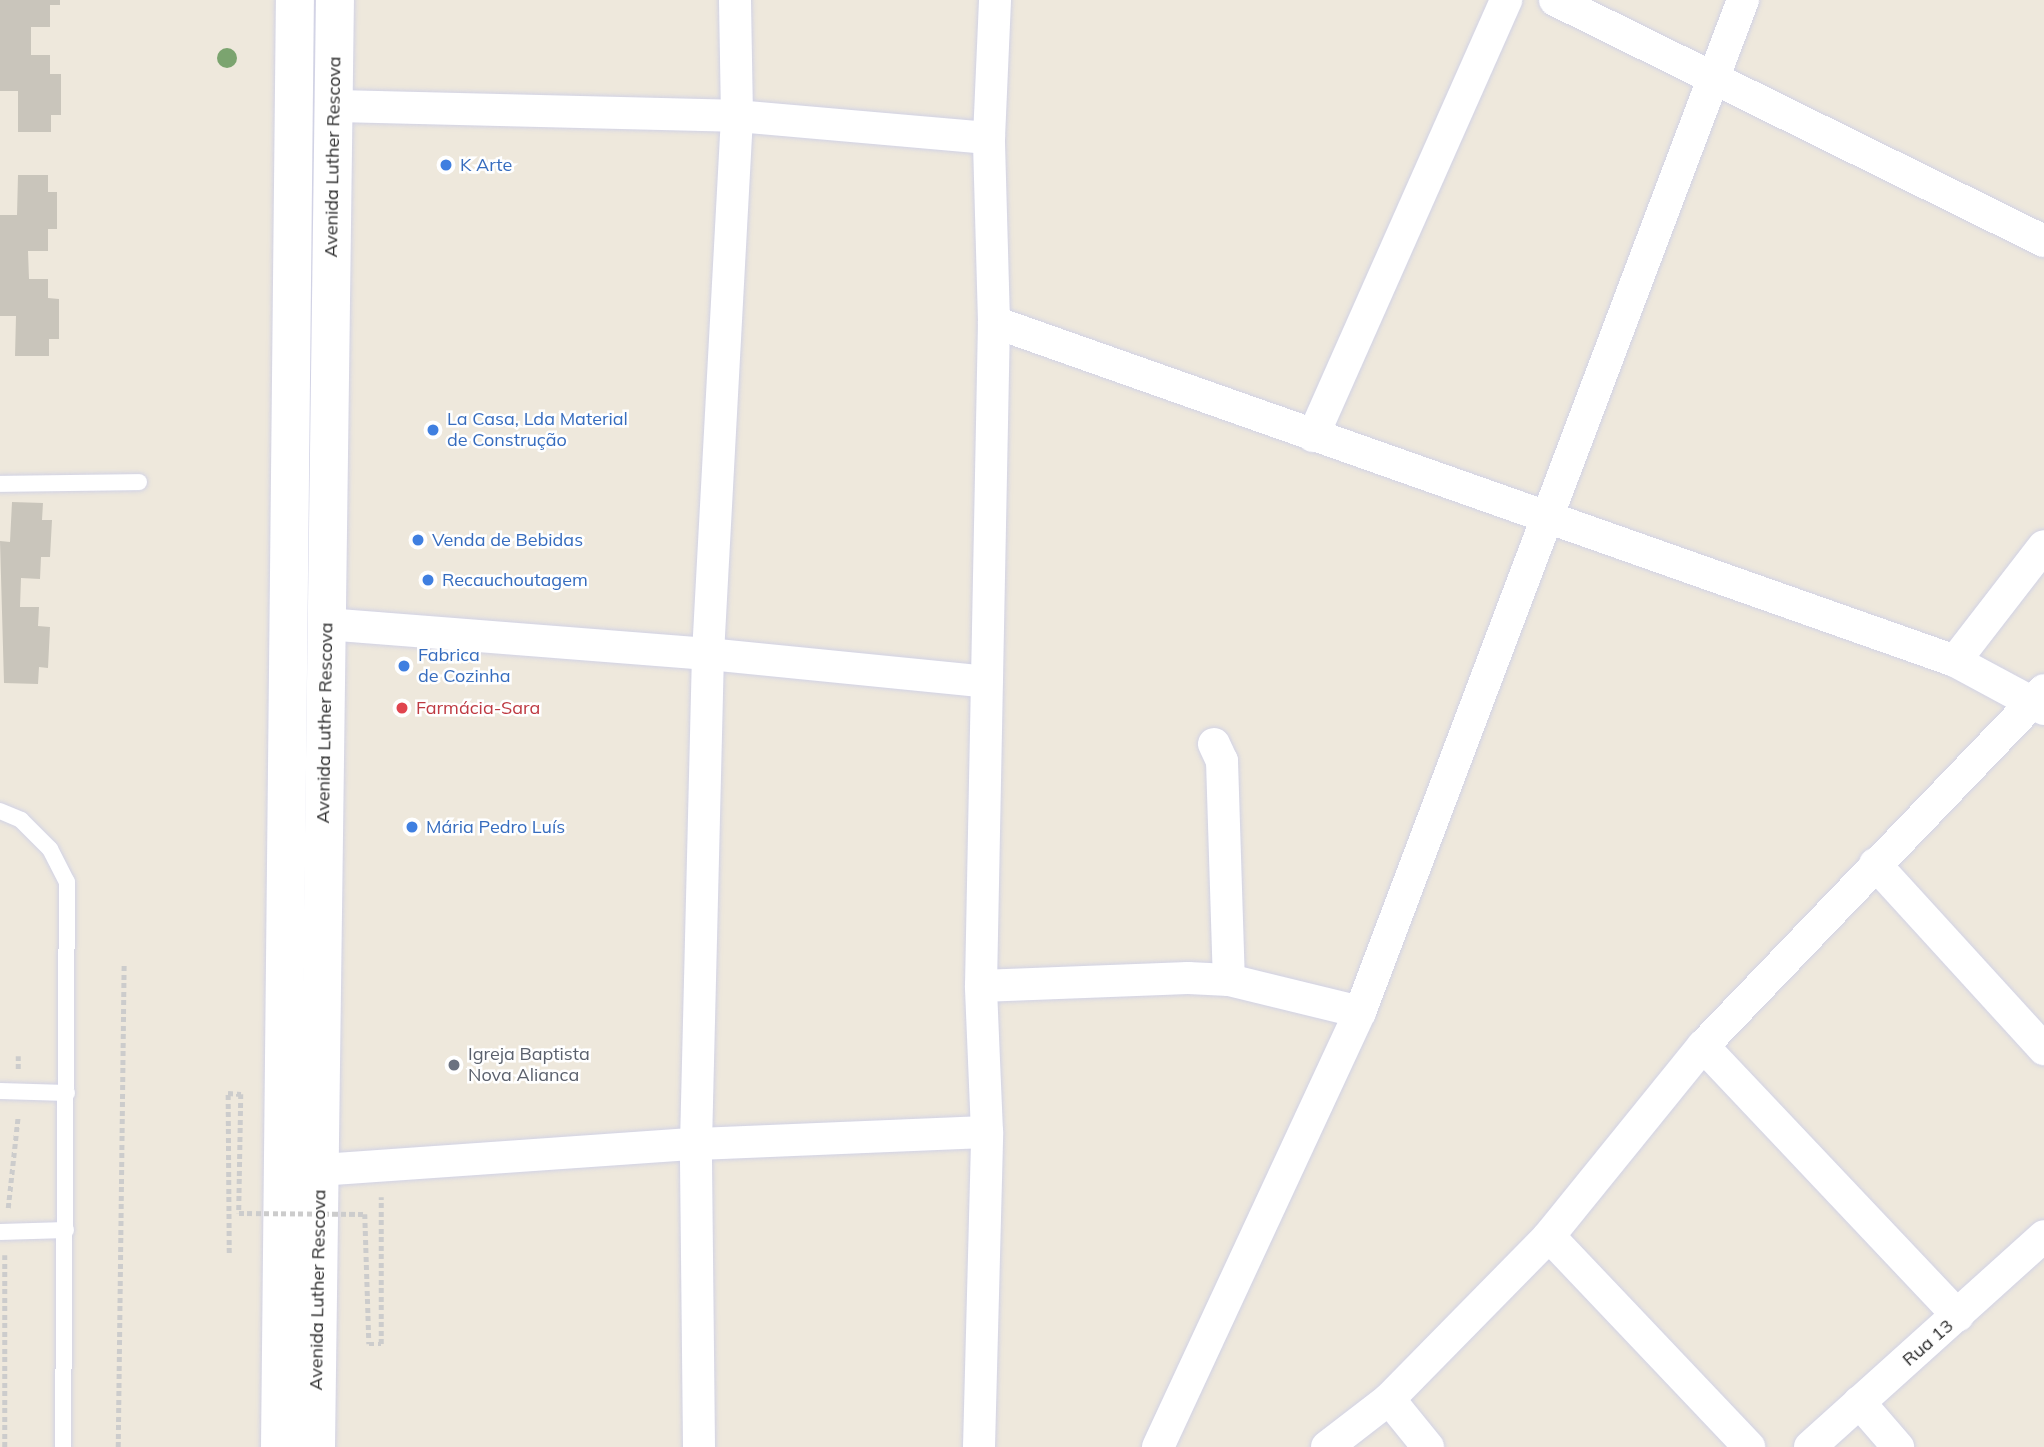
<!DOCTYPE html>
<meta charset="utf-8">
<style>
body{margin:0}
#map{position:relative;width:2044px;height:1447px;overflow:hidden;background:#eee8dc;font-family:Mulish,sans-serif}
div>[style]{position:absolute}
.building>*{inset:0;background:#c9c5bb}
.path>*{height:4.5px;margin-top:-2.25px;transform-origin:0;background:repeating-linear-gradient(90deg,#ccc 0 5px,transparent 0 8.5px)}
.roads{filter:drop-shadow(0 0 2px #d1d2e5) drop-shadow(0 0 2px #d1d2e5)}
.service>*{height:16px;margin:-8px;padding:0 8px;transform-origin:8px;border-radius:8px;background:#fff}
.minor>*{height:32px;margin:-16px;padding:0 16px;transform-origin:16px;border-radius:16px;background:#fff}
.secondary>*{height:38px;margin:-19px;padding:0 19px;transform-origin:19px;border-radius:19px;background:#fff}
.path-bridge>*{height:4.5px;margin-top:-2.25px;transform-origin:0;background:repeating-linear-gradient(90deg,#ccc 0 5px,transparent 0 8.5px)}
.trees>*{width:20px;height:20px;margin:-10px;border-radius:50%;background:#7ba46f}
.dots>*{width:19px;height:19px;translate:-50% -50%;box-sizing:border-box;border:4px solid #fff;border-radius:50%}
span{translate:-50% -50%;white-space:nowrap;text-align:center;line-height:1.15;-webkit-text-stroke:5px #fff;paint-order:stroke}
.street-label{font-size:18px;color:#2b2b2b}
.shop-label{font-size:18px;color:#366cbe}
.left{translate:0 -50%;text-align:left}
.health-label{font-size:18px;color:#be3a42}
.worship-label{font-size:18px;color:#5b616d}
</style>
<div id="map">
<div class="building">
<div style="clip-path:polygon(0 0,60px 0,60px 5px,50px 5px,50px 27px,31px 27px,31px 55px,50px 55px,50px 74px,61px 74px,61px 115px,51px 115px,51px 132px,18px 132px,18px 91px,0 91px)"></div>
<div style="clip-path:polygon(18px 175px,48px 175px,48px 192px,57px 192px,57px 229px,48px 229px,48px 251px,28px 251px,29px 279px,48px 279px,48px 298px,59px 299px,59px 339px,49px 339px,49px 356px,15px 356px,16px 316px,0 316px,0 215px,17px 215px)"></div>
<div style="clip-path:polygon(12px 502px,43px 503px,42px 520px,52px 520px,50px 557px,41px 557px,40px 579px,21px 578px,20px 607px,39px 607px,38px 626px,50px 627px,48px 668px,39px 667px,38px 684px,4px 683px,0 541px,10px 542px)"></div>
</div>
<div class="path">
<div style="left:18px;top:1069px;width:13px;rotate:-90deg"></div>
<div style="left:8px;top:1208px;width:93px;rotate:-83.8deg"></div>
<div style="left:365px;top:1214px;width:130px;rotate:88.2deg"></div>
<div style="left:369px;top:1344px;width:12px"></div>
<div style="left:381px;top:1344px;width:147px;rotate:-90deg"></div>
<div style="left:229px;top:1253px;width:160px;rotate:-90.4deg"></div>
<div style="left:228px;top:1093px;width:13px;rotate:4deg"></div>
<div style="left:241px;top:1094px;width:119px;rotate:91deg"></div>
<div style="left:5px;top:1255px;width:192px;rotate:90deg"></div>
<div style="left:118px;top:1447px;width:482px;rotate:-89.3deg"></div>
</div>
<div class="roads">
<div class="service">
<div style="left:0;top:484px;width:139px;rotate:-0.8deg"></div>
<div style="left:0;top:811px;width:23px;rotate:23deg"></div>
<div style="left:21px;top:820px;width:41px;rotate:45deg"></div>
<div style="left:50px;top:849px;width:37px;rotate:63deg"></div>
<div style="left:67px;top:882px;width:565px;rotate:90.41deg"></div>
<div style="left:0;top:1091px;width:67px;rotate:1.7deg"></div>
<div style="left:0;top:1232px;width:66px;rotate:-1.7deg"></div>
</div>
<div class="minor">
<div style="left:1555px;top:0;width:545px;rotate:26.24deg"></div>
<div style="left:333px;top:106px;width:404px;rotate:1.4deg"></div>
<div style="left:737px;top:116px;width:253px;rotate:5deg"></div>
<div style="left:994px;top:322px;width:1019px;rotate:19.43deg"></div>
<div style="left:1955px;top:661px;width:101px;rotate:28.3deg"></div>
<div style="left:1313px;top:436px;width:477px;rotate:-66.1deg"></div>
<div style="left:326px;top:624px;width:383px;rotate:4.5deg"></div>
<div style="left:708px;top:654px;width:280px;rotate:5.7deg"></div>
<div style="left:1955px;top:661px;width:145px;rotate:-52.3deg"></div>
<div style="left:1214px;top:744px;width:19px;rotate:65deg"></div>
<div style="left:1222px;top:761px;width:219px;rotate:88.2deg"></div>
<div style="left:1875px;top:864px;width:251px;rotate:47.6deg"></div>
<div style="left:981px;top:986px;width:207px;rotate:-2.2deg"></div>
<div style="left:1188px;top:978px;width:41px;rotate:2.8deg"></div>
<div style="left:1229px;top:980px;width:135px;rotate:13.7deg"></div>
<div style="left:1703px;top:1046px;width:371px;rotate:46.6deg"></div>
<div style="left:320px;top:1170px;width:377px;rotate:-4deg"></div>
<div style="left:696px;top:1144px;width:291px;rotate:-2.4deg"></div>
<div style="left:1549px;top:1236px;width:291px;rotate:46.5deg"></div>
<div style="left:1389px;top:1399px;width:62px;rotate:50.9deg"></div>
<div style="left:1859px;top:1402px;width:60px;rotate:49.1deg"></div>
<div style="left:699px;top:1447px;width:303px;rotate:-90.6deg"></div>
<div style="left:696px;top:1144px;width:490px;rotate:-88.6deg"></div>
<div style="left:708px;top:654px;width:539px;rotate:-86.91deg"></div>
<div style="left:737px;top:116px;width:116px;rotate:-91deg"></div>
<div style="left:979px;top:1447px;width:315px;rotate:-88.5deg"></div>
<div style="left:987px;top:1132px;width:146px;rotate:-92.4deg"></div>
<div style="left:981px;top:986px;width:664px;rotate:-88.88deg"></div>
<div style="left:994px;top:322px;width:184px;rotate:-91.6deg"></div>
<div style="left:989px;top:138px;width:138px;rotate:-87.5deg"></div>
<div style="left:1158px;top:1447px;width:480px;rotate:-65.1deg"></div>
<div style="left:1360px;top:1012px;width:1082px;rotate:-69.27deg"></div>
<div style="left:1327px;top:1447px;width:78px;rotate:-37.7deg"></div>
<div style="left:1389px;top:1399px;width:228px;rotate:-45.5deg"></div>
<div style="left:1549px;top:1236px;width:245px;rotate:-51deg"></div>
<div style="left:1703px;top:1046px;width:493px;rotate:-46.2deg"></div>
<div style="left:1810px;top:1447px;width:315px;rotate:-42deg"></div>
</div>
<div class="secondary">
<div style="left:280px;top:1447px;width:1447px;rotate:-89.41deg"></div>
<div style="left:316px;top:1447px;width:1447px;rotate:-89.25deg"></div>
</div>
</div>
<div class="path-bridge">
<div style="left:239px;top:1213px;width:126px;rotate:0.5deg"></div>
</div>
<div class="trees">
<div style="left:227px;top:58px"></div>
</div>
<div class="dots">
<div style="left:446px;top:165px;background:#3f7fe0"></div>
<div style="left:433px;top:430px;background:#3f7fe0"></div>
<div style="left:418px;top:540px;background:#3f7fe0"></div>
<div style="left:428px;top:580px;background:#3f7fe0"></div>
<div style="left:404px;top:666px;background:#3f7fe0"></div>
<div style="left:402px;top:708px;background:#e0444e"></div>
<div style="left:412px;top:827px;background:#3f7fe0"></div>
<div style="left:454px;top:1065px;background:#6b7280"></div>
</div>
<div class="street-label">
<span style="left:333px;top:157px;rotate:-89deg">Avenida Luther Rescova</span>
<span style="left:325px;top:723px;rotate:-89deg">Avenida Luther Rescova</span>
<span style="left:318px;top:1290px;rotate:-89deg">Avenida Luther Rescova</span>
<span style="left:1928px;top:1343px;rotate:-41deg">Rua 13</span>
</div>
<div class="shop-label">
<span class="left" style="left:460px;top:165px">K Arte</span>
<span class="left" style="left:447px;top:430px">La Casa, Lda Material<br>de Construção</span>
<span class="left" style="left:432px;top:540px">Venda de Bebidas</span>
<span class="left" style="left:442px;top:580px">Recauchoutagem</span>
<span class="left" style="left:418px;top:666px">Fabrica<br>de Cozinha</span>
<span class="left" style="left:426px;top:827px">Mária Pedro Luís</span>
</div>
<div class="health-label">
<span class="left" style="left:416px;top:708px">Farmácia-Sara</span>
</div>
<div class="worship-label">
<span class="left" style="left:468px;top:1065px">Igreja Baptista<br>Nova Alianca</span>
</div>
</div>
